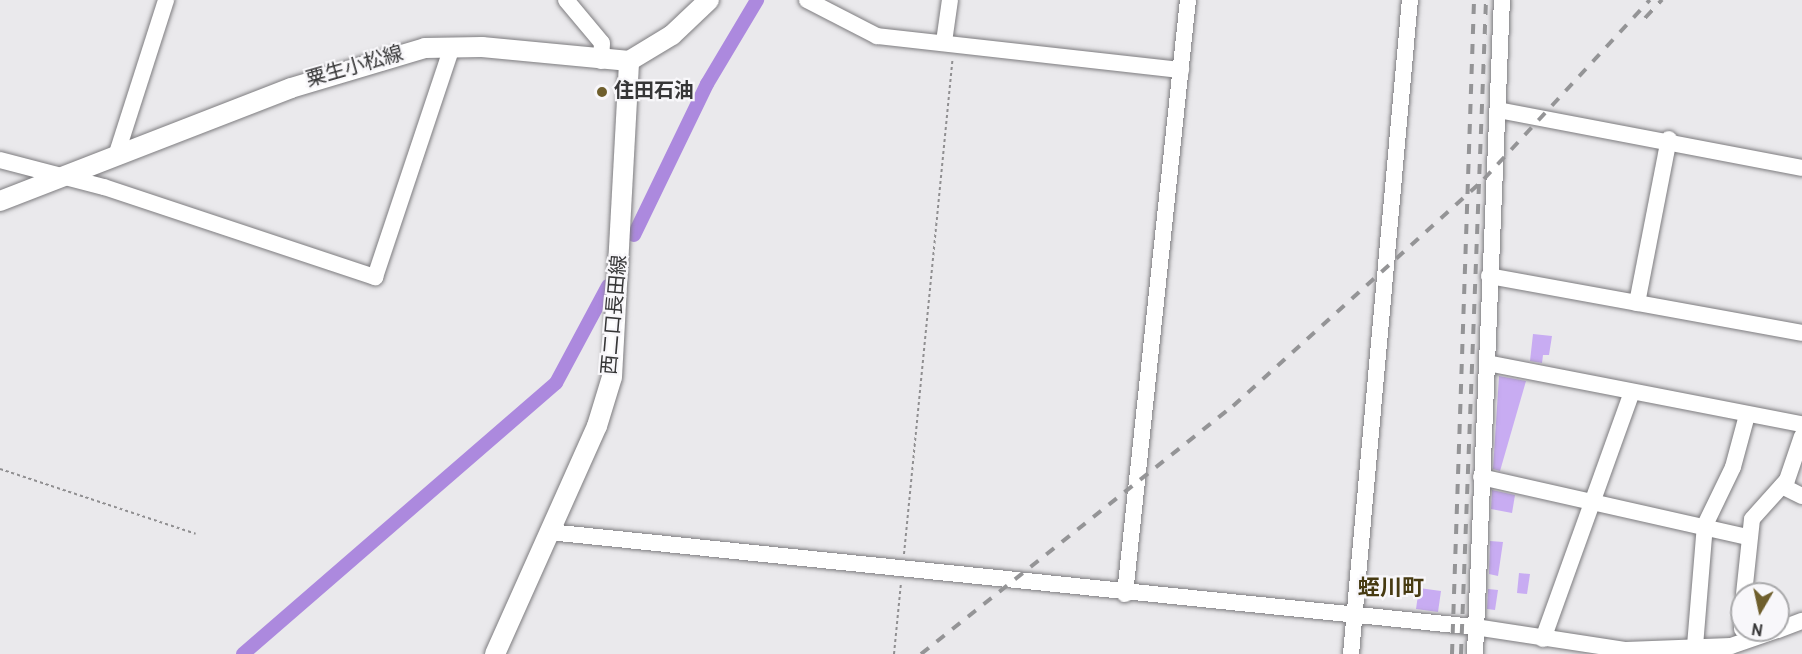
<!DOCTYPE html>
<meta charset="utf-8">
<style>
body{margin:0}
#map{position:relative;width:1802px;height:654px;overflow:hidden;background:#eae9ec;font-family:Overpass,"Noto Sans JP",sans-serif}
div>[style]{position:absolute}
.canal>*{height:14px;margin:-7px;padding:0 7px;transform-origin:7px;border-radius:7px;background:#ac89de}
.building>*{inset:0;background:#c8acf2}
.path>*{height:2px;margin-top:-1px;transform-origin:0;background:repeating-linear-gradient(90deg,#908f91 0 3px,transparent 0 6px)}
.roads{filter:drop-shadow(0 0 2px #7d7c7f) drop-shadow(0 0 2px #7d7c7f)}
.minor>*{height:16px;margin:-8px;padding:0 8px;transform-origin:8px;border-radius:8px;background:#fff}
.major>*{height:20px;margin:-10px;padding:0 10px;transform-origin:10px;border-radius:10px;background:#fff}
.rail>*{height:4px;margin-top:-2px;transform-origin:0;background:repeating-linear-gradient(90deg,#949496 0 10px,transparent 0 20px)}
.dots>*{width:16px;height:16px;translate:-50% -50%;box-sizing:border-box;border:3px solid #f8f7fa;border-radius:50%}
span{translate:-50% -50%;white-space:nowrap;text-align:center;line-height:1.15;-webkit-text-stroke:4.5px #f8f7fa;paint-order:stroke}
.street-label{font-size:20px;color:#363637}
.poi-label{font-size:20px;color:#363637;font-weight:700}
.left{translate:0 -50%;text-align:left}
.quarter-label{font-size:22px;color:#463a11;font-weight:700}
.north{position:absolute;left:1730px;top:582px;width:60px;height:60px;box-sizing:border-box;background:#f8f7fa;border:2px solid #aaaaac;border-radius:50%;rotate:189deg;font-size:16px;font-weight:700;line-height:24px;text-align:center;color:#363637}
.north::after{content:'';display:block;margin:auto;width:21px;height:27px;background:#6f5f2d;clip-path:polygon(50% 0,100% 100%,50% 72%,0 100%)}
</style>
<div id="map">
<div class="canal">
<div style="left:634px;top:235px;width:168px;rotate:-64.2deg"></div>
<div style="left:707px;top:84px;width:98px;rotate:-59.2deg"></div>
<div style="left:243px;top:654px;width:414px;rotate:-40.9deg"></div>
<div style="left:556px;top:383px;width:110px;rotate:-61.8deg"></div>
</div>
<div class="building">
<div style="clip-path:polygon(1533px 334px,1552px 336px,1549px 355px,1543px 355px,1542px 363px,1530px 361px)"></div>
<div style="clip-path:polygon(1499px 376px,1526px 381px,1500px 471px,1493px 469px)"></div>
<div style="clip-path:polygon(1492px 490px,1515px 495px,1512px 513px,1491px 509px)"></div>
<div style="clip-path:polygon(1490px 541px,1503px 542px,1498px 576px,1489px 574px)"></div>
<div style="clip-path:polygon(1519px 573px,1530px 574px,1527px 594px,1517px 593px)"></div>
<div style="clip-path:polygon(1419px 588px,1441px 591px,1438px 612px,1416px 609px)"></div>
<div style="clip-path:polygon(1488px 589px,1498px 590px,1495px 610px,1487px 609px)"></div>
</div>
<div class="path">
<div style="left:0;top:469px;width:206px;rotate:18.3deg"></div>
<div style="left:904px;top:554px;width:498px;rotate:-84.4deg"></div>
<div style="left:894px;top:654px;width:71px;rotate:-84.4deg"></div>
</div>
<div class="roads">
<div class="minor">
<div style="left:566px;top:0;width:56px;rotate:50.1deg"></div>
<div style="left:602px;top:43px;width:18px;rotate:93deg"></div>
<div style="left:807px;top:0;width:79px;rotate:27.2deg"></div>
<div style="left:877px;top:36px;width:306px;rotate:6.4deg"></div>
<div style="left:944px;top:42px;width:42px;rotate:-81.9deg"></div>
<div style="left:1498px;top:110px;width:309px;rotate:10.8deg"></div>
<div style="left:116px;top:156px;width:164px;rotate:-72.2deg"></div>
<div style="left:0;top:160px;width:107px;rotate:14.6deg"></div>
<div style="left:104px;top:187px;width:286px;rotate:18.4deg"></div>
<div style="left:375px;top:277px;width:243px;rotate:-71.5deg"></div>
<div style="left:1489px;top:276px;width:318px;rotate:10.3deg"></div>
<div style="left:1637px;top:303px;width:167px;rotate:-79deg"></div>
<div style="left:1487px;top:363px;width:321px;rotate:11deg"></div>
<div style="left:1481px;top:477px;width:273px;rotate:12.7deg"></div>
<div style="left:1782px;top:486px;width:22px;rotate:27deg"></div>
<div style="left:549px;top:532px;width:931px;rotate:5.86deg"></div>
<div style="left:1475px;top:627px;width:153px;rotate:8.7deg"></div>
<div style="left:1626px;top:650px;width:105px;rotate:-2.2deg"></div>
<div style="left:1731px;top:646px;width:49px;rotate:-19.2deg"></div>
<div style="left:1125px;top:594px;width:597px;rotate:-83.95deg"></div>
<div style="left:1744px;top:594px;width:75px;rotate:-83.9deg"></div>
<div style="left:1752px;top:519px;width:52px;rotate:-48.1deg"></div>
<div style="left:1787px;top:480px;width:46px;rotate:-71.2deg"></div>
<div style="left:1742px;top:621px;width:8px;rotate:90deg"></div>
<div style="left:1778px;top:630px;width:26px;rotate:-21deg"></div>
<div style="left:1543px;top:639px;width:260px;rotate:-70.2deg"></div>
<div style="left:1695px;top:646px;width:121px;rotate:-85.3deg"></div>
<div style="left:1705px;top:525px;width:64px;rotate:-64.2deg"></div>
<div style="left:1733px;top:467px;width:54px;rotate:-74.9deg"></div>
<div style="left:1351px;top:654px;width:657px;rotate:-84.85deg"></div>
<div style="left:1475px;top:654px;width:655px;rotate:-87.64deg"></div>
</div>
<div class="major">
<div style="left:0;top:201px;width:312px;rotate:-21.2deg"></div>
<div style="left:291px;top:88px;width:140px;rotate:-16.6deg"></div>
<div style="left:425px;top:48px;width:57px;rotate:-1deg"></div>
<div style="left:482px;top:47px;width:148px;rotate:5.4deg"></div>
<div style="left:629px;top:61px;width:50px;rotate:-31.2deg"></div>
<div style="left:672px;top:35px;width:51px;rotate:-43.4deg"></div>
<div style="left:495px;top:654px;width:250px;rotate:-65.9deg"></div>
<div style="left:597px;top:426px;width:51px;rotate:-73deg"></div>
<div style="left:612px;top:377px;width:316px;rotate:-86.9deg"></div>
</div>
</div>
<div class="rail">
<div style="left:1645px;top:18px;width:25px;rotate:-47deg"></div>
<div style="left:921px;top:654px;width:399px;rotate:-38.5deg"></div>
<div style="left:1233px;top:406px;width:338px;rotate:-42.1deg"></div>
<div style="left:1484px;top:179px;width:244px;rotate:-47.2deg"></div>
<div style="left:1452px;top:654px;width:654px;rotate:-88.07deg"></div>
<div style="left:1461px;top:654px;width:654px;rotate:-87.81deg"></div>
</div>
<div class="dots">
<div style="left:602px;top:92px;background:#6f5f2d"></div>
</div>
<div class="street-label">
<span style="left:355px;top:68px;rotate:-16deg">粟生小松線</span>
<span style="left:616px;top:315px;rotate:-85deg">西二口長田線</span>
</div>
<div class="poi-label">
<span class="left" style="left:614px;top:92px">住田石油</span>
</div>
<div class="quarter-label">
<span style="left:1391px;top:590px">蛭川町</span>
</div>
<div class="north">N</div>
</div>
